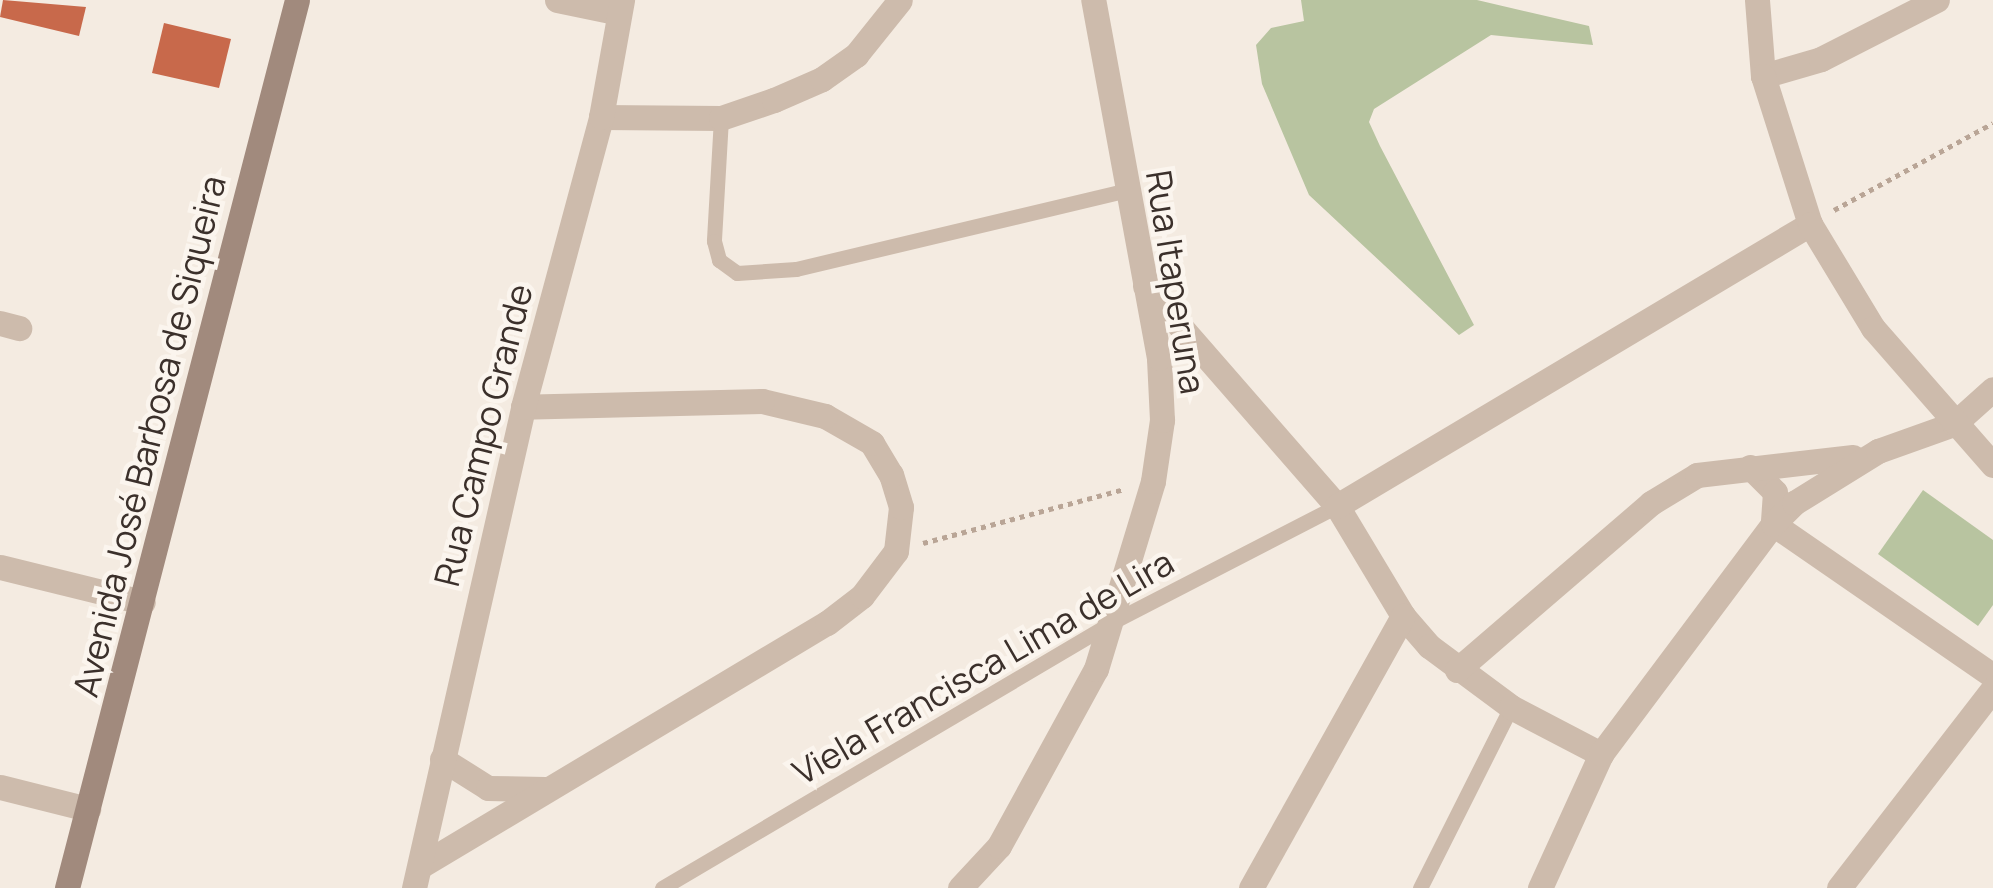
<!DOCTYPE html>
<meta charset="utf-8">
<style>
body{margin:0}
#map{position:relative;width:1993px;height:888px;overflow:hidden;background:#f4ebe1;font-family:Manrope,sans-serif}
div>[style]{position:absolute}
.green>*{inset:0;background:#b8c4a0}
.building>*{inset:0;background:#c8694b}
.path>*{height:5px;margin-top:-2.5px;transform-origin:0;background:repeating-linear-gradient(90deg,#b9a596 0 5px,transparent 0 10px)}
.service>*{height:15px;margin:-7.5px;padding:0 7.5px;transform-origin:7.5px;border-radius:7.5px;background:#cdbbac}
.minor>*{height:25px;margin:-12.5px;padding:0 12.5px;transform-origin:12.5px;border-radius:12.5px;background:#cdbbac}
.tertiary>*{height:25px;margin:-12.5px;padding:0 12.5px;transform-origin:12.5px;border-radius:12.5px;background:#cdbbac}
.secondary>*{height:25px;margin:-12.5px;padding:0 12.5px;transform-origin:12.5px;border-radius:12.5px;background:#a18a7d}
span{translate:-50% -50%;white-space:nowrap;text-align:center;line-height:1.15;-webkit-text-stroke:9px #fbf5ee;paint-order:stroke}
.street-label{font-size:35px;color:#3b302b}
</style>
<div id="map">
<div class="green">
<div style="clip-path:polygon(1301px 0,1477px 0,1589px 26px,1593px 45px,1491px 35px,1374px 109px,1369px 122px,1380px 146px,1474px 325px,1459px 335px,1309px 195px,1262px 84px,1256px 45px,1271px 28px,1304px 21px)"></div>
<div style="clip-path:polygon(1923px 490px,1993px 540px,1993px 605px,1978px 626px,1878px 554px)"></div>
</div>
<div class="building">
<div style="clip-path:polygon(3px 0,86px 7px,79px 36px,0 17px)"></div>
<div style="clip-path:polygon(164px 23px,231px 39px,219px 88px,152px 73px)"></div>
</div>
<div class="path">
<div style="left:1834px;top:210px;width:181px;rotate:-28.7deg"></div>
<div style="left:923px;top:543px;width:209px;rotate:-15deg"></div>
</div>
<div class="service">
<div style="left:721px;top:118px;width:123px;rotate:93.3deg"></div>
<div style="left:714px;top:241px;width:20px;rotate:75deg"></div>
<div style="left:719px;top:260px;width:22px;rotate:36deg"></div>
<div style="left:737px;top:273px;width:59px;rotate:-3.9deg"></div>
<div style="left:796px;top:269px;width:340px;rotate:-13.4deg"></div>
<div style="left:662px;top:888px;width:527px;rotate:-30.55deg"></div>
<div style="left:1116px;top:620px;width:249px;rotate:-27.3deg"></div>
<div style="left:1420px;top:888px;width:203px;rotate:-63.3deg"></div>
</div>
<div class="minor">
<div style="left:557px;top:0;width:63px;rotate:11.8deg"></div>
<div style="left:1763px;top:76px;width:60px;rotate:-16.3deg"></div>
<div style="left:1821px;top:59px;width:130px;rotate:-27deg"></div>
<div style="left:601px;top:117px;width:120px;rotate:0.5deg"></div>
<div style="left:721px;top:118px;width:56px;rotate:-18.8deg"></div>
<div style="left:774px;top:100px;width:52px;rotate:-23.6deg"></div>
<div style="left:822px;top:79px;width:42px;rotate:-35.2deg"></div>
<div style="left:856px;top:55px;width:70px;rotate:-51.3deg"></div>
<div style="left:1145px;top:286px;width:292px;rotate:48.9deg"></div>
<div style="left:1337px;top:506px;width:128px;rotate:59deg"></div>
<div style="left:1403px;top:616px;width:40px;rotate:49deg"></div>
<div style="left:1429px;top:646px;width:102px;rotate:36.6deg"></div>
<div style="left:1511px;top:707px;width:102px;rotate:27.6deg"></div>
<div style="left:0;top:323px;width:20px;rotate:15deg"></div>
<div style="left:1750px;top:467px;width:35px;rotate:45deg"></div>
<div style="left:1775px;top:492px;width:32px;rotate:94deg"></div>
<div style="left:1773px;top:524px;width:267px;rotate:34.6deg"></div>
<div style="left:1337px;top:506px;width:551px;rotate:-30.8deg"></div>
<div style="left:0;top:567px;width:147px;rotate:13.8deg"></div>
<div style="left:1457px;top:670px;width:256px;rotate:-40.7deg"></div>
<div style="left:1651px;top:503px;width:54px;rotate:-31.3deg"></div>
<div style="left:1697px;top:475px;width:157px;rotate:-6.6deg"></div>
<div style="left:442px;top:759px;width:54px;rotate:32.2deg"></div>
<div style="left:488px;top:788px;width:57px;rotate:1deg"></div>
<div style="left:0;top:787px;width:91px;rotate:14deg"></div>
<div style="left:422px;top:865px;width:472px;rotate:-30.9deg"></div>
<div style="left:827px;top:623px;width:44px;rotate:-37.6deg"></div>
<div style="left:862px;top:596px;width:56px;rotate:-52.9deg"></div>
<div style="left:896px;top:551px;width:44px;rotate:-83.5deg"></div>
<div style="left:901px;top:507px;width:34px;rotate:-107deg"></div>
<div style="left:891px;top:475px;width:37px;rotate:-121deg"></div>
<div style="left:872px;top:443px;width:54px;rotate:-150.1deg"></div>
<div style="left:825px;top:416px;width:65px;rotate:-166.6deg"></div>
<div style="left:762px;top:401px;width:239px;rotate:178.6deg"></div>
<div style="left:414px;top:888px;width:493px;rotate:-77.2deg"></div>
<div style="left:523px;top:407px;width:300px;rotate:-74.9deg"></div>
<div style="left:601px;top:117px;width:119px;rotate:-79.8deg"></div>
<div style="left:960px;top:888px;width:57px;rotate:-47.1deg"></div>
<div style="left:999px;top:846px;width:202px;rotate:-61.3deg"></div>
<div style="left:1096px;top:669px;width:196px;rotate:-73.1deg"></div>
<div style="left:1153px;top:481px;width:62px;rotate:-81.6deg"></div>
<div style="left:1162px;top:420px;width:62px;rotate:-92.8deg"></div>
<div style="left:1159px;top:358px;width:364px;rotate:-100.4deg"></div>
<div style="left:1251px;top:888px;width:312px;rotate:-60.8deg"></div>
<div style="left:1540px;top:888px;width:147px;rotate:-65.5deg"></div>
<div style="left:1601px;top:754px;width:287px;rotate:-53.2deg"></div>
<div style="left:1773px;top:524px;width:30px;rotate:-45deg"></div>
<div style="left:1794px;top:503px;width:99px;rotate:-31.8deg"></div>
<div style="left:1878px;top:451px;width:81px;rotate:-19.6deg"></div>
<div style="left:1954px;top:424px;width:52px;rotate:-41.9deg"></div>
<div style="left:1839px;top:888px;width:252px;rotate:-52.3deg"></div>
</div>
<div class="tertiary">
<div style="left:1757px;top:0;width:76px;rotate:85.5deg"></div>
<div style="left:1763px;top:76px;width:155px;rotate:72.4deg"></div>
<div style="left:1810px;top:224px;width:122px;rotate:58.8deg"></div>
<div style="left:1873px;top:328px;width:182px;rotate:48.8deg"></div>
</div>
<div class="secondary">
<div style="left:67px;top:888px;width:917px;rotate:-75.48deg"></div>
</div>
<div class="street-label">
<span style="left:1176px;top:282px;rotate:81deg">Rua Itaperuna</span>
<span style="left:483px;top:435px;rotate:-76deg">Rua Campo Grande</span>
<span style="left:149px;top:436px;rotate:-76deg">Avenida José Barbosa de Siqueira</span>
<span style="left:983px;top:667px;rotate:-30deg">Viela Francisca Lima de Lira</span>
</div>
</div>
